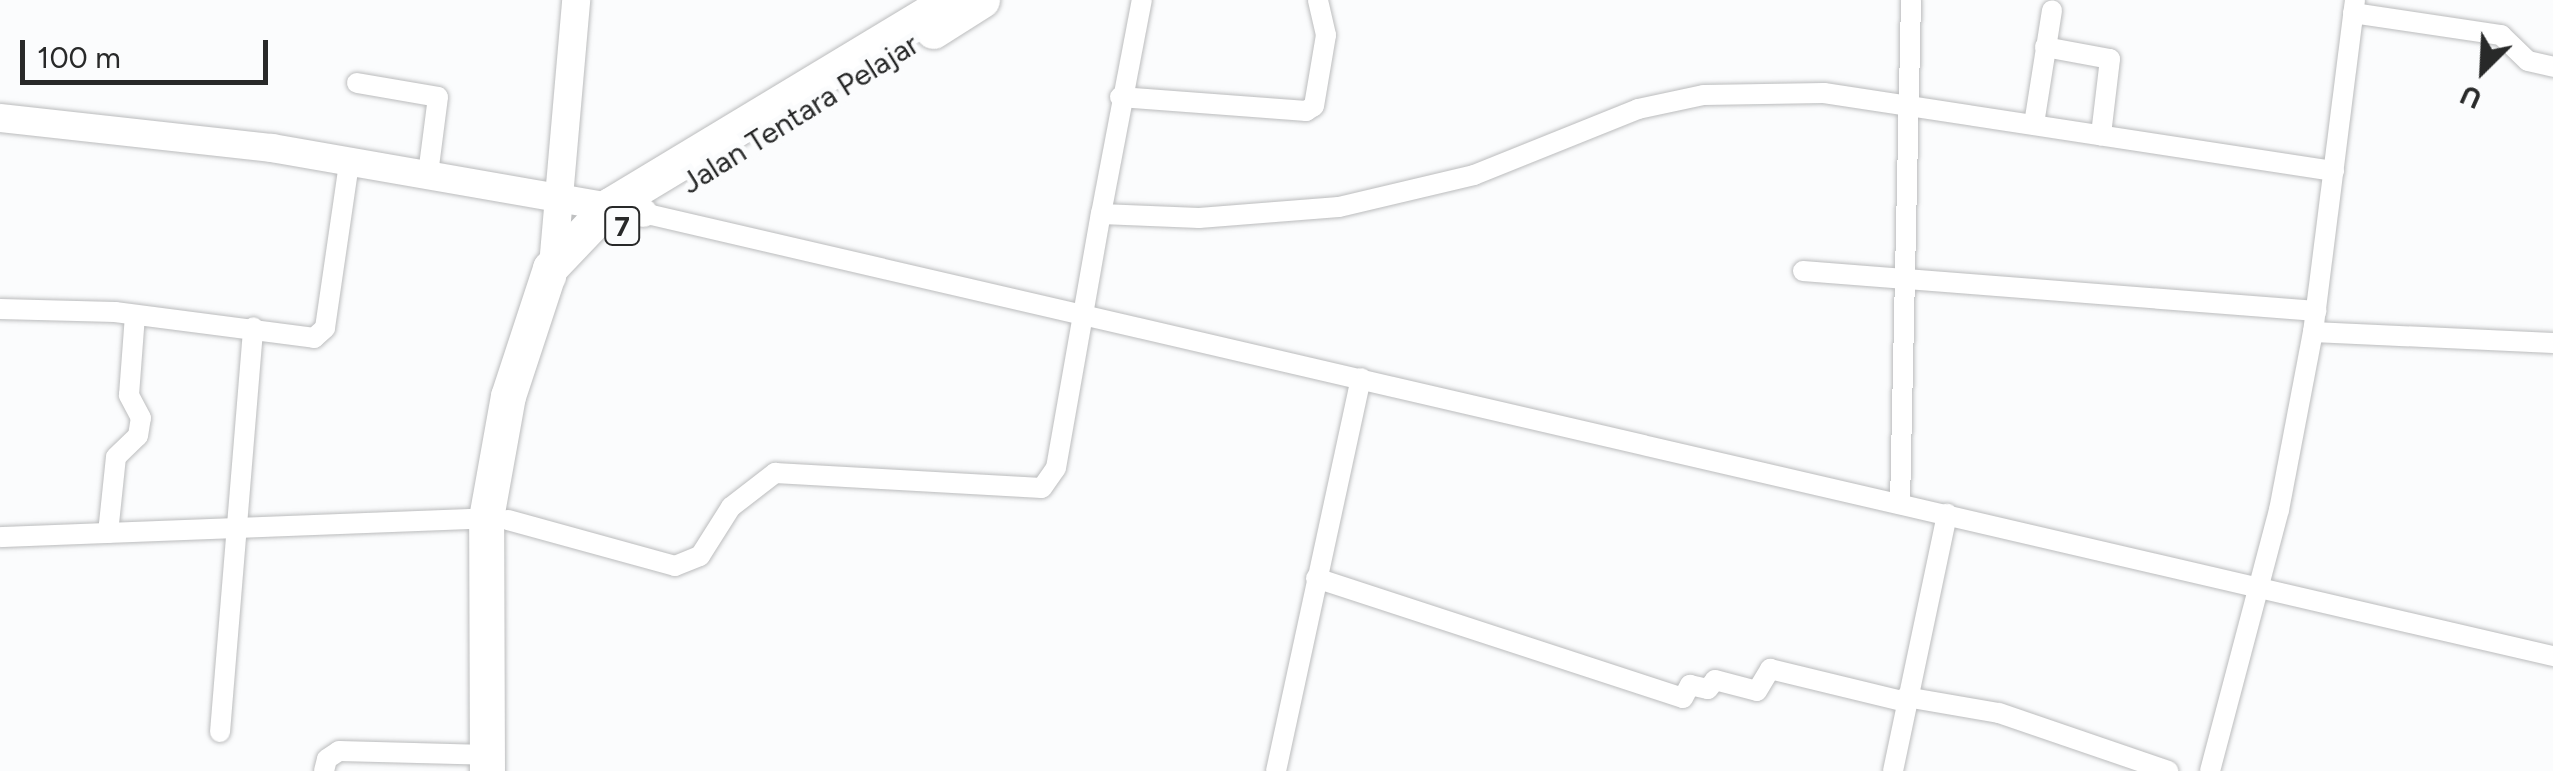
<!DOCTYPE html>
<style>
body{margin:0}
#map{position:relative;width:2553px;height:771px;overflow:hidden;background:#fbfcfd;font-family:Figtree,sans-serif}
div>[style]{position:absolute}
.roads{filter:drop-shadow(0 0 2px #bbbcbd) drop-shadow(0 0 2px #bbbcbd)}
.street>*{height:20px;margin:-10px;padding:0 10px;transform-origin:10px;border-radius:10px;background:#fff}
.secondary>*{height:28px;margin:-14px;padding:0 14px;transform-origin:14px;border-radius:14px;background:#fff}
.highway>*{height:35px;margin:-17.5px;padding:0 17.5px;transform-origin:17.5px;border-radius:17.5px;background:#fff}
span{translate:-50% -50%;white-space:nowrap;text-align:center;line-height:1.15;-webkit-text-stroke:10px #fbfcfd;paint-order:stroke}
.shield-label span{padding:2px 8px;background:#fbfcfd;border:2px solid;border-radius:8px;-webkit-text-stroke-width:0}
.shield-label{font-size:28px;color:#282929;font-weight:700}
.street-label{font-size:30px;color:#282929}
.north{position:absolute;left:2433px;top:20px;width:100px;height:100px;-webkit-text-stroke:8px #fbfcfd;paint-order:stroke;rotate:204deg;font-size:28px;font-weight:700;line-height:40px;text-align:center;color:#282929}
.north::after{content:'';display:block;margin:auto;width:35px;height:45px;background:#282929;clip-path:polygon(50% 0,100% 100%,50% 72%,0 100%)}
.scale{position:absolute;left:20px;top:40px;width:248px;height:45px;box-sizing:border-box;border:5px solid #282929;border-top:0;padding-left:12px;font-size:30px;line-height:35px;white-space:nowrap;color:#282929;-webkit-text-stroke:8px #fbfcfd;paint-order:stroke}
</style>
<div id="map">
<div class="roads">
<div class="street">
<div style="left:2355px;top:0;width:335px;rotate:97.2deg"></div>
<div style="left:2313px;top:332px;width:240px;rotate:2.6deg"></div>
<div style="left:2353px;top:13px;width:150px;rotate:8.5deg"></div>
<div style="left:2501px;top:35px;width:37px;rotate:44deg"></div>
<div style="left:2528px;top:61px;width:26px;rotate:13deg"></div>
<div style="left:2045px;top:47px;width:66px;rotate:10.5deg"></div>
<div style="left:2110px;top:59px;width:77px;rotate:96.8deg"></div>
<div style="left:357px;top:83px;width:82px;rotate:9.8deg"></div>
<div style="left:438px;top:97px;width:78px;rotate:97.4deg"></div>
<div style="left:1120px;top:97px;width:187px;rotate:4.3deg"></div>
<div style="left:1306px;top:111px;width:9px;rotate:-32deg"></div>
<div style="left:1314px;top:106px;width:72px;rotate:-80.4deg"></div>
<div style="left:1326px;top:35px;width:36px;rotate:-103deg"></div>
<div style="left:2034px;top:124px;width:115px;rotate:-81deg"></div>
<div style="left:643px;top:213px;width:1961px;rotate:13.06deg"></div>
<div style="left:1101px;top:214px;width:218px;rotate:-79.2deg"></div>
<div style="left:1803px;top:271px;width:515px;rotate:4.46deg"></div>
<div style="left:0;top:309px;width:115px;rotate:1.5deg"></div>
<div style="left:115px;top:312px;width:201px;rotate:7.4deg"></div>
<div style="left:314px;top:338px;width:15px;rotate:-42deg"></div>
<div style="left:325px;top:328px;width:166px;rotate:-81.7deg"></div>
<div style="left:1900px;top:504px;width:504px;rotate:-88.75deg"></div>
<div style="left:508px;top:520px;width:173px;rotate:15.4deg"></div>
<div style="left:675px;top:566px;width:27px;rotate:-22deg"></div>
<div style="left:700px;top:556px;width:58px;rotate:-57.7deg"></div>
<div style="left:731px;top:507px;width:56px;rotate:-37.7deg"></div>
<div style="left:775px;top:473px;width:267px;rotate:3.2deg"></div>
<div style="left:1042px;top:488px;width:24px;rotate:-55deg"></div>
<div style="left:1056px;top:468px;width:258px;rotate:-80deg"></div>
<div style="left:1101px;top:214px;width:98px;rotate:2.3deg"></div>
<div style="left:1199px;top:218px;width:140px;rotate:-4.5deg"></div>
<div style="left:1339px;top:207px;width:139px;rotate:-13.3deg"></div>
<div style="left:1474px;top:175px;width:177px;rotate:-21.9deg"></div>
<div style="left:1638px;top:109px;width:67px;rotate:-12deg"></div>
<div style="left:1704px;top:95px;width:120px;rotate:-1deg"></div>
<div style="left:1824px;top:93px;width:516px;rotate:8.7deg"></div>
<div style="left:108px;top:533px;width:76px;rotate:-84deg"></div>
<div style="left:116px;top:457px;width:30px;rotate:-44deg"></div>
<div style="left:138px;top:436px;width:18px;rotate:-81deg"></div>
<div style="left:141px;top:418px;width:26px;rotate:-118deg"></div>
<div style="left:129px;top:395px;width:80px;rotate:-85.7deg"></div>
<div style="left:0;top:537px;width:486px;rotate:-2.2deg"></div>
<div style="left:1316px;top:578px;width:386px;rotate:18.1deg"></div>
<div style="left:1683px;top:698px;width:15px;rotate:-62deg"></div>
<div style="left:1690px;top:685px;width:18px;rotate:13deg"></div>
<div style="left:1708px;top:689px;width:11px;rotate:-52deg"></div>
<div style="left:1715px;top:680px;width:43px;rotate:14.7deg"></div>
<div style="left:1757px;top:691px;width:26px;rotate:-59deg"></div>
<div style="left:1770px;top:669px;width:140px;rotate:13.6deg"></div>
<div style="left:1906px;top:697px;width:94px;rotate:9.8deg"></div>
<div style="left:1999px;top:713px;width:179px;rotate:18.9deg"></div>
<div style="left:220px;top:732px;width:406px;rotate:-85.3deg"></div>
<div style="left:324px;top:771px;width:12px;rotate:-76deg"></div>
<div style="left:327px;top:759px;width:14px;rotate:-34deg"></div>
<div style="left:339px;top:751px;width:148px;rotate:1.5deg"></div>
<div style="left:1276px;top:771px;width:402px;rotate:-77.8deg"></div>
<div style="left:1893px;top:771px;width:263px;rotate:-78.1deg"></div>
<div style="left:2210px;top:771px;width:270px;rotate:-75.2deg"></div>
<div style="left:2279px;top:510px;width:181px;rotate:-79.2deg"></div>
</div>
<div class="secondary">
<div style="left:0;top:118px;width:274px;rotate:6.3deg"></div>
<div style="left:272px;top:148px;width:377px;rotate:9.9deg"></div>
<div style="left:552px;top:277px;width:278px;rotate:-85deg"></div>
</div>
<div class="highway">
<div style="left:933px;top:31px;width:58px;rotate:-32.3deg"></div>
<div style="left:487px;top:771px;width:253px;rotate:-90.2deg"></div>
<div style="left:486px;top:518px;width:124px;rotate:-79.8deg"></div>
<div style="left:508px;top:396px;width:135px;rotate:-71.8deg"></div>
<div style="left:550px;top:268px;width:87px;rotate:-46.4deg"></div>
<div style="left:610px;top:205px;width:397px;rotate:-31.1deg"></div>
</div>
</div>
<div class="shield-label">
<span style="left:622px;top:226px">7</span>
</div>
<div class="street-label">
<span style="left:800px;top:114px;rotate:-32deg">Jalan Tentara Pelajar</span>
</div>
<div class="north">U</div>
<div class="scale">100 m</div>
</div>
